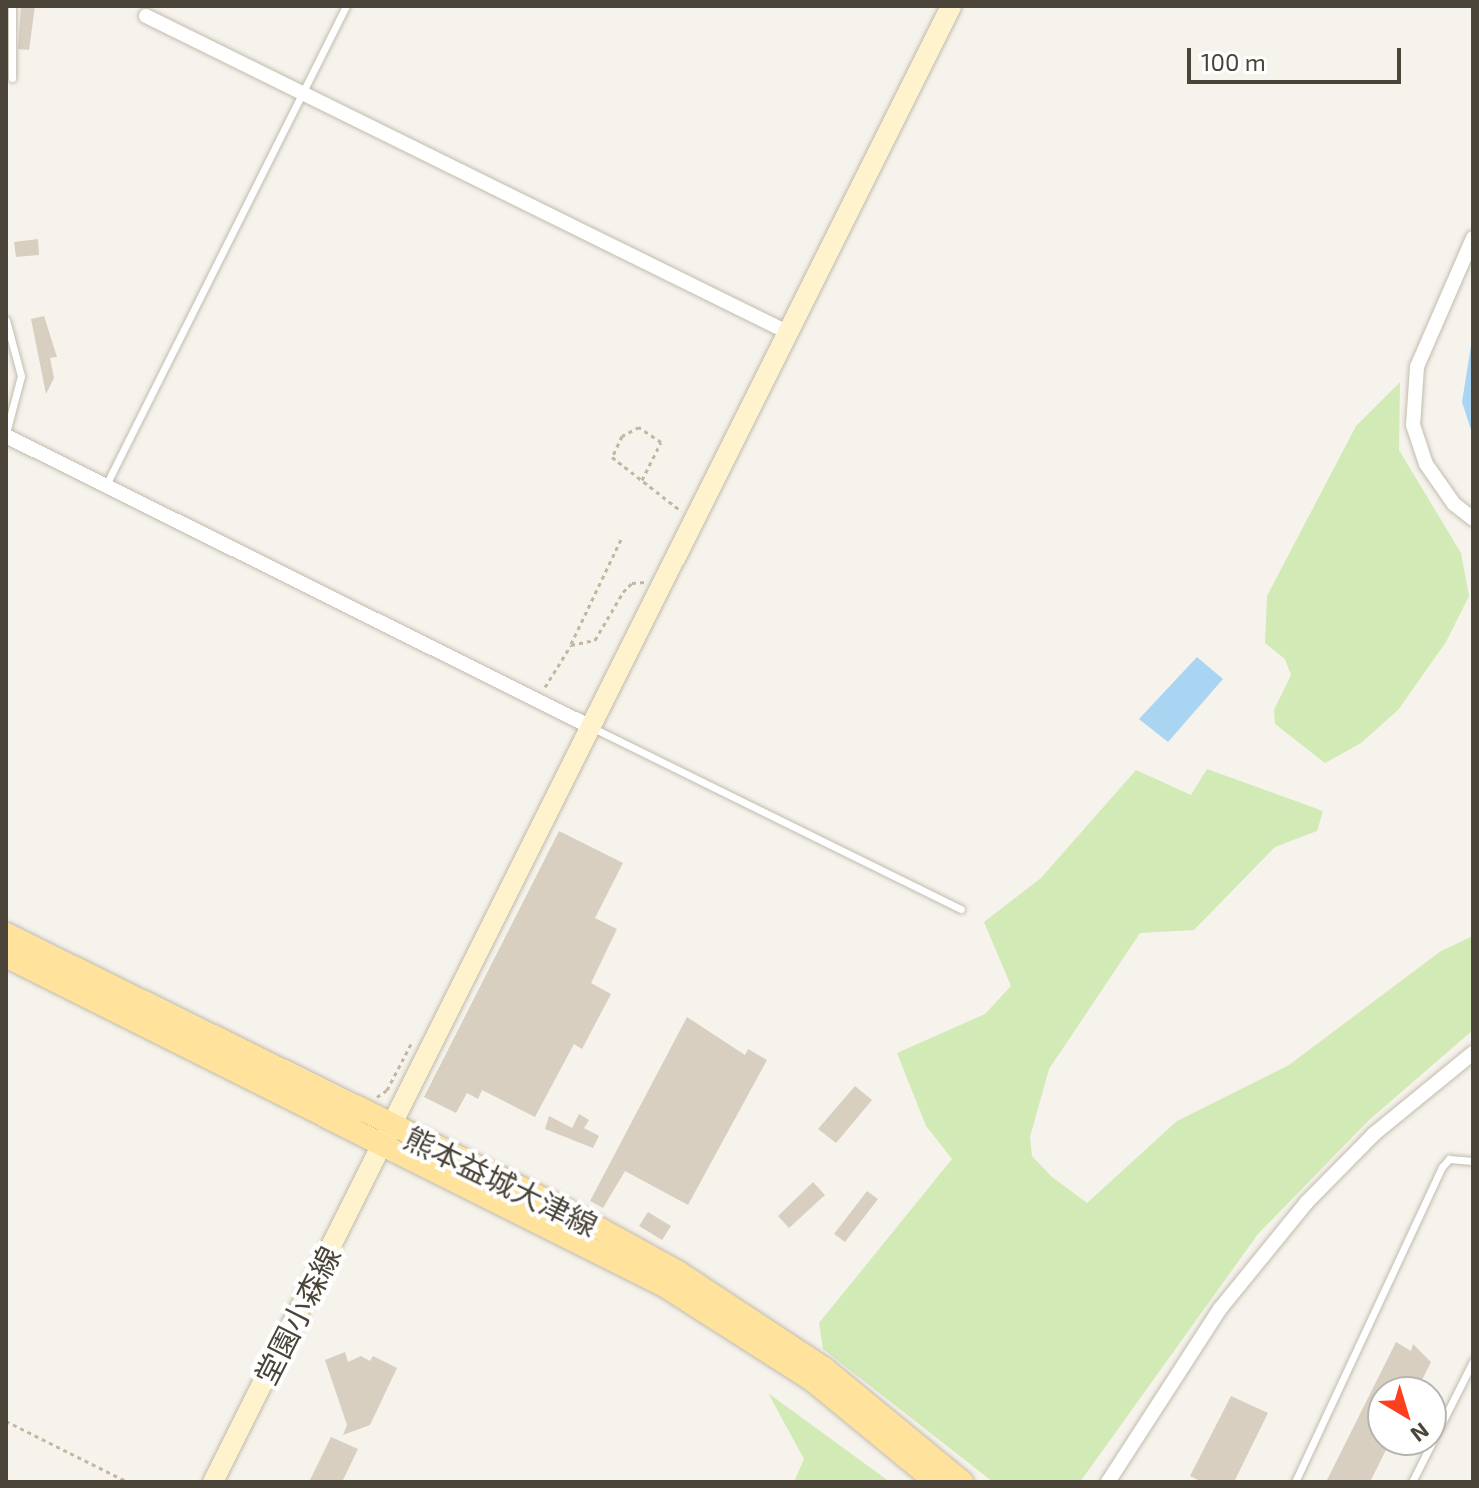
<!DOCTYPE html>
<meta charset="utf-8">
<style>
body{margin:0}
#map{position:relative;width:1479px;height:1488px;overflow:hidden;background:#f6f3ec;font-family:"Exo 2","Noto Sans JP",sans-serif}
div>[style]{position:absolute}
.green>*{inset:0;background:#d2eab5}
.water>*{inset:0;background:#a9d4f2}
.building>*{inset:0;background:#d8cfc1}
.path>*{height:3px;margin-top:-1.5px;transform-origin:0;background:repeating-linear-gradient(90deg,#c4b79f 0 4px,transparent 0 8px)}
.roads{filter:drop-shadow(0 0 2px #c2bbae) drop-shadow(0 0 2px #c2bbae)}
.lane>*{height:7px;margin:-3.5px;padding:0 3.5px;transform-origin:3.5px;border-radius:3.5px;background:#fff}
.street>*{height:14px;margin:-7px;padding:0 7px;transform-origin:7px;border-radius:7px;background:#fff}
.secondary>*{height:20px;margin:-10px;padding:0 10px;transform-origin:10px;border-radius:10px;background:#fff3cd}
.primary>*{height:22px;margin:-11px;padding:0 11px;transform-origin:11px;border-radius:11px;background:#ffe39c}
span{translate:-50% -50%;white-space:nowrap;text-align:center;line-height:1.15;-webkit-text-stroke:8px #fff;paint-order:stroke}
.street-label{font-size:30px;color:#4b4439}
.frame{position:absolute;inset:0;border:8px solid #4b4439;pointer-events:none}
.north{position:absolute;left:1367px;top:1376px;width:80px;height:80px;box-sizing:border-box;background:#fff;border:2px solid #b7b4b0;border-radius:50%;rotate:142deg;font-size:22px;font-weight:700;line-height:32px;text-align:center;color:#4b4439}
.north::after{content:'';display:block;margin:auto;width:28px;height:36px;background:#fc3f1d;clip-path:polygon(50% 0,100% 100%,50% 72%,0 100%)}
.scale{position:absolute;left:1187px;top:48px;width:214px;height:36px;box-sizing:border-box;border:4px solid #4b4439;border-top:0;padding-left:10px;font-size:24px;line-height:28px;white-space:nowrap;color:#4b4439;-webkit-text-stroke:6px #fff;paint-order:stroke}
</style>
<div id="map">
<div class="green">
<div style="clip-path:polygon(1400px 382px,1399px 450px,1461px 553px,1469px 596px,1446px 642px,1398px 710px,1361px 743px,1325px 763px,1275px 724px,1274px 710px,1291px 675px,1285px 659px,1265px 643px,1267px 596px,1356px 426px)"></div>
<div style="clip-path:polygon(1207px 769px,1323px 811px,1317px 831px,1275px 847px,1194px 930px,1140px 933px,1049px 1069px,1030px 1137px,1032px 1156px,1052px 1177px,1087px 1203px,1177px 1121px,1289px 1065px,1441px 951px,1473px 936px,1473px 1030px,1368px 1121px,1258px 1234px,1080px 1482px,993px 1482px,823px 1349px,819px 1323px,952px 1159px,926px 1126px,897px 1053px,985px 1014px,1011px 986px,984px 922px,1041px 878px,1136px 770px,1191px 795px)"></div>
<div style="clip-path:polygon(768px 1393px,890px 1482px,794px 1482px,804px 1459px)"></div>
</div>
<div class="water">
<div style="clip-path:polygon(1473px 333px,1473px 436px,1462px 402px)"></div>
<div style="clip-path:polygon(1197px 657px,1223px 679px,1168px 742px,1139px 719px)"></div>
</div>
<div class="building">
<div style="clip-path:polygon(21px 6px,35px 6px,29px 50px,18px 49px)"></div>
<div style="clip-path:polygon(38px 239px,39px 255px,16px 257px,14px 242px)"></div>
<div style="clip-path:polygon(44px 316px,57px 357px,50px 358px,54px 378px,46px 394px,31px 319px)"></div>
<div style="clip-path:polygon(559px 831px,623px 863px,595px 918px,617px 929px,591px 983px,611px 994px,582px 1049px,574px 1044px,535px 1117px,482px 1090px,478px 1099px,467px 1093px,456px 1113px,424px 1097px)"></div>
<div style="clip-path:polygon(687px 1017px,745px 1055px,748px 1049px,767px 1060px,688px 1205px,625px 1171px,603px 1208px,590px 1201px)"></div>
<div style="clip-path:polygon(855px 1086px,872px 1100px,836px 1143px,818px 1129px)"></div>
<div style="clip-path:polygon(579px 1114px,589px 1120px,584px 1128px,599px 1136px,593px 1148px,545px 1129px,549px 1116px,572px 1128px)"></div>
<div style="clip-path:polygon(813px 1182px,825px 1195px,789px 1228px,778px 1216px)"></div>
<div style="clip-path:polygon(867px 1191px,878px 1199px,845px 1242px,834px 1234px)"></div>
<div style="clip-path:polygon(648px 1212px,671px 1226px,662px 1240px,639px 1226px)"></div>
<div style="clip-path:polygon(1396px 1342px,1411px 1351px,1413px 1344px,1431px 1362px,1416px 1392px,1383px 1392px,1383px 1440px,1391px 1440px,1370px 1482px,1326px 1482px)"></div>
<div style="clip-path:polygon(345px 1352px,348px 1362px,361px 1356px,370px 1361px,373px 1356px,397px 1368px,370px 1425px,343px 1435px,347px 1425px,325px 1360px)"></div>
<div style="clip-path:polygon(1231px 1396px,1268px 1413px,1234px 1482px,1202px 1482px,1190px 1476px)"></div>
<div style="clip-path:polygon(331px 1437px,358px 1449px,342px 1482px,309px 1482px)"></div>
</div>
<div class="path">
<div style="left:642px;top:480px;width:42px;rotate:-63.4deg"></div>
<div style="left:661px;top:442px;width:27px;rotate:-146deg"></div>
<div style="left:639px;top:427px;width:19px;rotate:152deg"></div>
<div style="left:622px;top:436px;width:23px;rotate:115deg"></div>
<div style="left:612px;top:457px;width:88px;rotate:38deg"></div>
<div style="left:571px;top:644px;width:116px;rotate:-64.5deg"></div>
<div style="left:545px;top:687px;width:49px;rotate:-58.2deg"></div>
<div style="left:571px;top:645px;width:25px;rotate:-12deg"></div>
<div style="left:595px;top:640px;width:56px;rotate:-59.7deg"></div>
<div style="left:623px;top:592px;width:13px;rotate:-45deg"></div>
<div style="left:632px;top:583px;width:13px;rotate:-4deg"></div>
<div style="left:377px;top:1097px;width:12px;rotate:-35deg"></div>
<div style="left:387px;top:1090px;width:56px;rotate:-62.5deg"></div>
<div style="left:6px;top:1421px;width:136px;rotate:26.6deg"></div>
</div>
<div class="roads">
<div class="lane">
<div style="left:12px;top:78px;width:72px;rotate:-90deg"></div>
<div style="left:6px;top:320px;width:58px;rotate:75deg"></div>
<div style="left:21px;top:376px;width:59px;rotate:104.7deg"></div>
<div style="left:105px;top:487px;width:538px;rotate:-63.39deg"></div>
<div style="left:593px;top:728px;width:410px;rotate:26.2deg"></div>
<div style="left:1295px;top:1482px;width:348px;rotate:-65deg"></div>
<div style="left:1442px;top:1167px;width:11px;rotate:-49deg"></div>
<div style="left:1449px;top:1159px;width:24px;rotate:5deg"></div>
<div style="left:1412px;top:1482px;width:136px;rotate:-63.2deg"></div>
</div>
<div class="street">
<div style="left:146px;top:16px;width:717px;rotate:26.24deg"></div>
<div style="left:1473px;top:238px;width:141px;rotate:113.5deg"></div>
<div style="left:1417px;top:367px;width:58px;rotate:93.9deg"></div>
<div style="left:1413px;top:425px;width:41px;rotate:71.6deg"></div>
<div style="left:1426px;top:464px;width:49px;rotate:55deg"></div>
<div style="left:1454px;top:504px;width:24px;rotate:38deg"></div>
<div style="left:6px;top:436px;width:653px;rotate:26.45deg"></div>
<div style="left:1108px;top:1482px;width:206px;rotate:-57.1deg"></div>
<div style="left:1220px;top:1309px;width:138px;rotate:-50.9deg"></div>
<div style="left:1307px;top:1202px;width:95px;rotate:-45.4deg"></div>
<div style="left:1374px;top:1134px;width:128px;rotate:-39.3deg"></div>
</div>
<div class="secondary">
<div style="left:213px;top:1482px;width:1650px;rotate:-63.43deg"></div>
</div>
<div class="primary">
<div style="left:6px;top:934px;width:622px;rotate:26.24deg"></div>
<div style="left:564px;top:1209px;width:130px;rotate:28.9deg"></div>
<div style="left:678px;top:1272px;width:176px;rotate:33.4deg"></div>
<div style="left:825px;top:1369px;width:178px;rotate:39.5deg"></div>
<div style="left:6px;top:956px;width:738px;rotate:26.63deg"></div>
<div style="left:666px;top:1287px;width:173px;rotate:32.5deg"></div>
<div style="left:812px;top:1380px;width:161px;rotate:39.4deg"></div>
</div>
</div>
<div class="street-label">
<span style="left:501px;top:1181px;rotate:26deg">熊本益城大津線</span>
<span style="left:297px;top:1315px;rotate:-63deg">堂園小森線</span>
</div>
<div class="frame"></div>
<div class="north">N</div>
<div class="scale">100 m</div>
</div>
